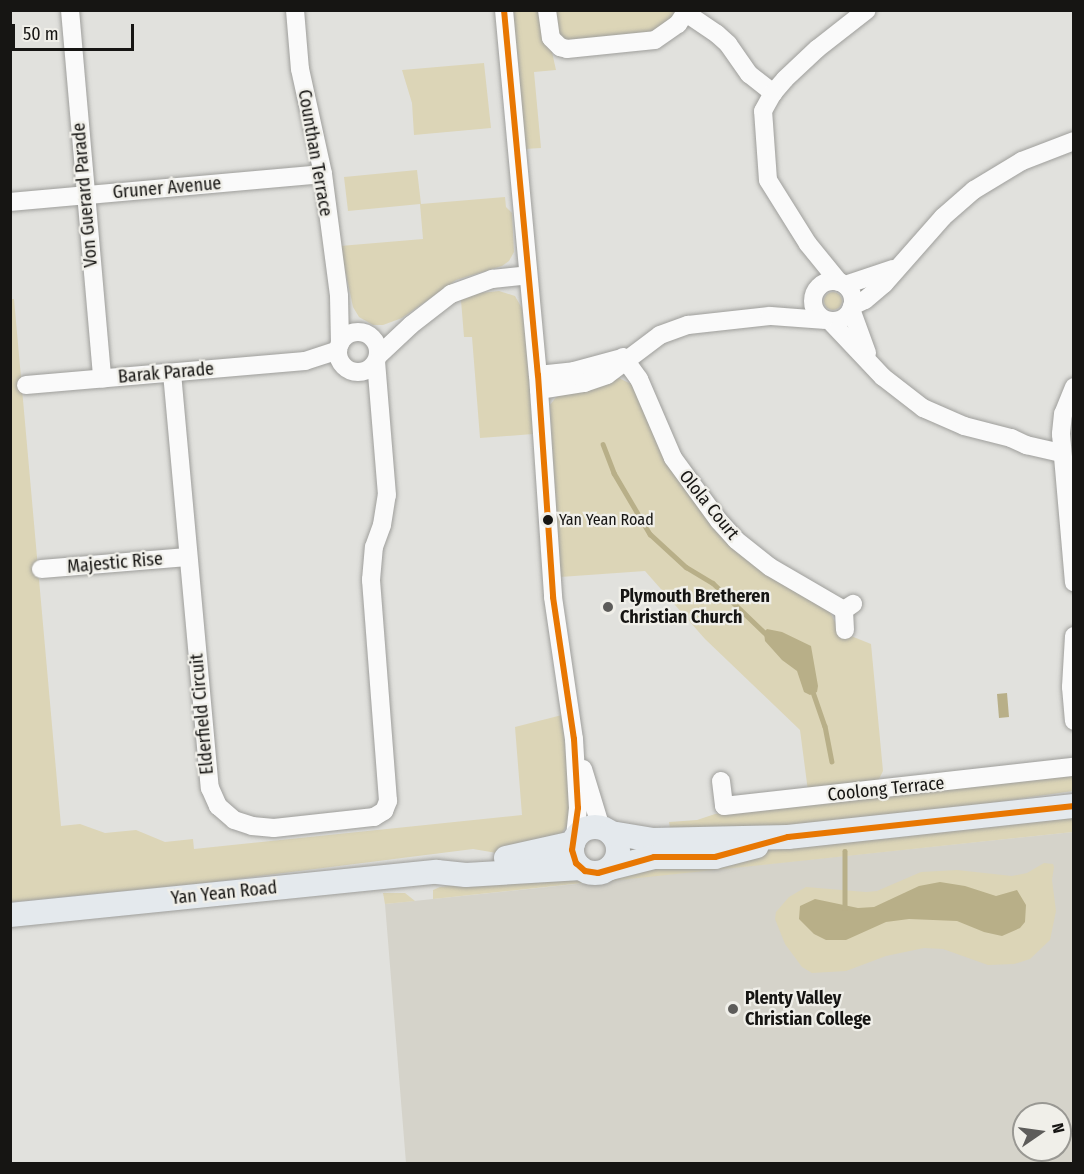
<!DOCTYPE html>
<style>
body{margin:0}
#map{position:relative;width:1084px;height:1174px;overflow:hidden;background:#e1e1dd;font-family:"Fira Sans Condensed",sans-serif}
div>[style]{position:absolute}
.built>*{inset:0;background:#d5d3ca}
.green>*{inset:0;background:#dcd5b7}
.round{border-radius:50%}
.water>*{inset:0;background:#b8af88}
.stream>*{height:4.5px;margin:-2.25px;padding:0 2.25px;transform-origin:2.25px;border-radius:2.25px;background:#b8af88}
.roads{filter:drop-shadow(0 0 2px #9e9e9b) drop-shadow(0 0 2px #9e9e9b)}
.minor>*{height:18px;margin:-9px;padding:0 9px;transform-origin:9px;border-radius:9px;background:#fafafa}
.minor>.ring{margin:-9px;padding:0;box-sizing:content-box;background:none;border:18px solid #fafafa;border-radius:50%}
.major>*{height:24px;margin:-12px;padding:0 12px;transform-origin:12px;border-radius:12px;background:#e4e9ed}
.major>.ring{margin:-12px;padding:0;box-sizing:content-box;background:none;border:24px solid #e4e9ed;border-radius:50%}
.bus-1>*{height:6px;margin:-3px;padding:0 3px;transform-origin:3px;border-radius:3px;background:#e87702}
.dots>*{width:16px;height:16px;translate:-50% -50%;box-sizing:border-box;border:3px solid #f0efe9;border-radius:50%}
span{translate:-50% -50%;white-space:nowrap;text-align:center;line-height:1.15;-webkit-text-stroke:4.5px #f0efe9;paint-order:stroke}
.bus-label{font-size:16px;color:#161513}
.left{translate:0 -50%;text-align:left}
.street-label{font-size:18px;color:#161513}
.poi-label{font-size:18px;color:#161513;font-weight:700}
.frame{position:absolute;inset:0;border:12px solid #161513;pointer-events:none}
.north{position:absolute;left:1012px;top:1102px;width:60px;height:60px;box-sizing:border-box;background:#f0efe9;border:2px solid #999893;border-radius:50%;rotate:77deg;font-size:16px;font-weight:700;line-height:24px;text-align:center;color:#161513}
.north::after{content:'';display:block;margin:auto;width:21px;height:27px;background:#5d5c5a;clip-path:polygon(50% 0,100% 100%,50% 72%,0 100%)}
.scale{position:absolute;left:12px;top:24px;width:122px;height:27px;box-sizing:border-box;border:3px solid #161513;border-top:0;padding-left:8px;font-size:18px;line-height:21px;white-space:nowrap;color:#161513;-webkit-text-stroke:4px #f0efe9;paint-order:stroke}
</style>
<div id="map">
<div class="built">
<div style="clip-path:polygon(evenodd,1073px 832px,1073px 1163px,406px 1163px,385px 904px,1073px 832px,1024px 1114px,1060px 1114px,1060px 1150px,1024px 1150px,1024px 1114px)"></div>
</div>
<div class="green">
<div style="clip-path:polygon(513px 11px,540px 11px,545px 44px,552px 52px,556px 70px,534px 72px,541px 148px,524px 149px)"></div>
<div style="clip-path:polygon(553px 11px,678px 11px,659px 31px,577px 42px,564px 40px,559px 35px)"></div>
<div style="clip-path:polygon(484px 63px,491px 128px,414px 135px,412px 103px,402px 70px)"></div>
<div style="clip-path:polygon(417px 170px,421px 204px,505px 197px,506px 207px,512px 213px,514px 252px,509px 261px,502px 266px,456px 280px,402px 318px,383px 325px,373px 325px,359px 317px,353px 307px,340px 246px,423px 239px,420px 204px,348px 211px,344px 177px)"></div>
<div style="clip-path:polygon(499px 291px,515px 296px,524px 312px,533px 434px,480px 438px,472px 337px,464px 337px,461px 300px,480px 293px)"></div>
<div class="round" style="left:824px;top:292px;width:18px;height:18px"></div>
<div style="clip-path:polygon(10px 299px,14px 299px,61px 826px,80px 824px,105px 833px,136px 830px,165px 842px,193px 839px,194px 849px,522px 815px,515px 727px,562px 715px,571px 806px,569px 823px,559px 837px,497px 853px,473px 849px,204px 883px,11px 902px)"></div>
<div style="clip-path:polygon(619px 378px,633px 385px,674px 474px,702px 512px,829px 610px,843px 638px,851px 636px,871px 644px,883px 771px,877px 783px,808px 791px,800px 730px,705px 639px,645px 571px,560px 577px,550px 405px,557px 396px)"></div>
<div style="clip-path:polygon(1073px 775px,1073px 791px,956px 808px,833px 822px,671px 834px,669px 822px,697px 820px,715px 814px)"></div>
<div style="clip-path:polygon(1073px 818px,1073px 832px,610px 881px,614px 875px,771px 849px)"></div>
<div style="clip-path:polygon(1044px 863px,1053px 864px,1054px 867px,1052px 880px,1056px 911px,1050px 940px,1030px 959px,1014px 964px,988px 965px,943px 949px,924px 948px,886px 956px,846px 971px,812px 973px,802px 967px,785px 944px,775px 919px,776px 912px,789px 897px,806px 887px,866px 892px,877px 891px,921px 872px,957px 870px,1012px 876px,1027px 873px)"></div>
<div style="clip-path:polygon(579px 879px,583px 883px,433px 899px,433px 890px,440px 887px,500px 880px)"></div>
<div style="clip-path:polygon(383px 893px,405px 893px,415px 901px,385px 904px)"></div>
</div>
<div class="water">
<div style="clip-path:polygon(767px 629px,782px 632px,811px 646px,818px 686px,817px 692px,810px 695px,804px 692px,797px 671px,782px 660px,765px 641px,764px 632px)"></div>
<div style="clip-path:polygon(1007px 693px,1009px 717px,999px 718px,997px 694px)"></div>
<div style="clip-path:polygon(940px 882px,965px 886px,996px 896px,1017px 890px,1026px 905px,1025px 922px,1020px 928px,1002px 936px,984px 932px,957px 921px,909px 919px,886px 922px,846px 940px,826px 940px,814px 934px,799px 919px,800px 906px,815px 899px,858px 908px,874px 907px,919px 886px)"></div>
</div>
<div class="stream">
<div style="left:603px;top:444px;width:31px;rotate:69deg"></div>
<div style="left:614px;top:473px;width:71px;rotate:59.5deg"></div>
<div style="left:650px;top:534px;width:49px;rotate:42.5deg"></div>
<div style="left:686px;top:567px;width:31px;rotate:31deg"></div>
<div style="left:713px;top:583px;width:76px;rotate:43.9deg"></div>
<div style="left:812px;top:689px;width:39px;rotate:71deg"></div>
<div style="left:825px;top:726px;width:36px;rotate:79deg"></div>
<div style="left:845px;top:851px;width:57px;rotate:90deg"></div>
</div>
<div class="roads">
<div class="minor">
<div style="left:70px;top:10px;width:370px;rotate:85deg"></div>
<div style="left:295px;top:10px;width:59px;rotate:85.2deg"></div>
<div style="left:300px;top:69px;width:107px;rotate:77.6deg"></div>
<div style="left:323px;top:174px;width:123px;rotate:82.5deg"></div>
<div style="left:339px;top:296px;width:48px;rotate:88.8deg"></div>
<div style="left:504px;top:10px;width:367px;rotate:84.7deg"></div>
<div style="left:538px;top:375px;width:223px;rotate:86.1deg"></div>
<div style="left:553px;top:597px;width:144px;rotate:81.6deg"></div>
<div style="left:574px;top:739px;width:69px;rotate:86.7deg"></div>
<div style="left:578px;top:808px;width:31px;rotate:96deg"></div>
<div style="left:547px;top:10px;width:28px;rotate:82deg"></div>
<div style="left:551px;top:38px;width:13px;rotate:45deg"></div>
<div style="left:560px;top:47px;width:7px;rotate:16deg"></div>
<div style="left:567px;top:49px;width:88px;rotate:-5.8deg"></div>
<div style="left:655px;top:40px;width:28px;rotate:-35deg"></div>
<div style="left:678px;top:24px;width:17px;rotate:-57deg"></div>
<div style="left:686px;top:13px;width:37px;rotate:34deg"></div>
<div style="left:717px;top:34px;width:15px;rotate:42deg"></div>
<div style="left:728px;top:44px;width:37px;rotate:55deg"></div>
<div style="left:749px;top:74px;width:31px;rotate:38deg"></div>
<div style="left:10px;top:202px;width:314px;rotate:-5.1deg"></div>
<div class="ring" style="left:813px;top:281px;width:22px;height:22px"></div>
<div style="left:839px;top:282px;width:49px;rotate:-129.2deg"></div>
<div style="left:808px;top:244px;width:75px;rotate:-122deg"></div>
<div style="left:768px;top:180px;width:69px;rotate:-94.1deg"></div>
<div style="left:763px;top:111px;width:21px;rotate:-61deg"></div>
<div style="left:773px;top:93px;width:18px;rotate:-49deg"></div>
<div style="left:785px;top:79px;width:44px;rotate:-43.2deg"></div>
<div style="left:817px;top:49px;width:63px;rotate:-38deg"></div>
<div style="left:845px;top:285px;width:51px;rotate:-18.4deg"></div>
<div style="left:852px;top:306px;width:14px;rotate:-25deg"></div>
<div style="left:865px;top:300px;width:25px;rotate:-40deg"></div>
<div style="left:884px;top:284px;width:89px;rotate:-48.6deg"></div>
<div style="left:943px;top:217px;width:41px;rotate:-41.1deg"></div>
<div style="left:974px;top:190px;width:56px;rotate:-31.1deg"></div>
<div style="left:1022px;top:161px;width:56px;rotate:-21deg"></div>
<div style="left:851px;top:309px;width:47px;rotate:70deg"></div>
<div style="left:830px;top:321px;width:77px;rotate:46.6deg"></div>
<div style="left:883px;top:377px;width:51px;rotate:37.8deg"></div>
<div style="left:923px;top:408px;width:45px;rotate:23.7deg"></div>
<div style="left:964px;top:426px;width:49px;rotate:14.3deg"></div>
<div style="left:1011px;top:438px;width:17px;rotate:25deg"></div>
<div style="left:1026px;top:445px;width:36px;rotate:13deg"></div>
<div class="ring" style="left:338px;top:332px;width:22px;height:22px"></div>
<div style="left:378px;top:356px;width:45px;rotate:-43.2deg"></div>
<div style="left:411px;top:325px;width:51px;rotate:-37.8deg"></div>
<div style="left:451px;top:294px;width:44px;rotate:-20.1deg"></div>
<div style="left:492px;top:279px;width:36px;rotate:-6deg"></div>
<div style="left:623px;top:357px;width:27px;rotate:54deg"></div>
<div style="left:639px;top:379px;width:86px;rotate:66.7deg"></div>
<div style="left:673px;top:458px;width:78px;rotate:53.9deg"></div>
<div style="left:719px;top:521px;width:25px;rotate:48deg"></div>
<div style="left:736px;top:540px;width:43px;rotate:38.5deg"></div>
<div style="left:770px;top:567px;width:86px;rotate:30.2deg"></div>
<div style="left:172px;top:373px;width:417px;rotate:84.8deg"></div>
<div style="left:210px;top:788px;width:20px;rotate:66deg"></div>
<div style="left:218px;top:806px;width:21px;rotate:41deg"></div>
<div style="left:234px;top:820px;width:19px;rotate:18deg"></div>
<div style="left:252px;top:826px;width:22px;rotate:5deg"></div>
<div style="left:274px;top:828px;width:101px;rotate:-6.3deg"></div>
<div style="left:374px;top:817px;width:12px;rotate:-31deg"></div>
<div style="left:384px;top:811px;width:11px;rotate:-68deg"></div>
<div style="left:388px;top:801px;width:222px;rotate:-94.4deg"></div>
<div style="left:371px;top:580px;width:33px;rotate:-85deg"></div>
<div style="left:374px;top:547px;width:23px;rotate:-70deg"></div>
<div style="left:382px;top:525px;width:30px;rotate:-81deg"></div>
<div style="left:387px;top:495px;width:133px;rotate:-94.7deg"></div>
<div style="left:538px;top:375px;width:36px;rotate:-6deg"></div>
<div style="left:574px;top:371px;width:46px;rotate:-15.3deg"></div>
<div style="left:26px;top:385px;width:280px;rotate:-4.9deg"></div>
<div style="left:305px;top:361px;width:35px;rotate:-18deg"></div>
<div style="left:1074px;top:387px;width:29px;rotate:112deg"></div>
<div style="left:1063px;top:414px;width:20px;rotate:96deg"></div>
<div style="left:1061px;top:434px;width:149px;rotate:85deg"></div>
<div style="left:539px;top:390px;width:46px;rotate:-8.8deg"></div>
<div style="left:584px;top:383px;width:24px;rotate:-19deg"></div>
<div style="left:607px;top:375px;width:66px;rotate:-37deg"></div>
<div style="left:660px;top:335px;width:30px;rotate:-20deg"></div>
<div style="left:688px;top:325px;width:82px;rotate:-6.3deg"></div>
<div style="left:770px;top:316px;width:54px;rotate:4.2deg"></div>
<div style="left:41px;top:569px;width:147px;rotate:-4.7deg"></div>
<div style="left:845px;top:630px;width:20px;rotate:-93deg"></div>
<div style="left:844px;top:610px;width:11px;rotate:-34deg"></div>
<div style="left:1074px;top:636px;width:51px;rotate:93.4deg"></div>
<div style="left:1071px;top:687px;width:34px;rotate:85deg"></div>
<div style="left:583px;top:769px;width:62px;rotate:73deg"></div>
<div style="left:721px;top:781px;width:25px;rotate:83deg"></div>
<div style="left:724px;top:806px;width:352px;rotate:-6.4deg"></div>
</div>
<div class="major">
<div class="ring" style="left:572px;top:827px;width:22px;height:22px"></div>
<div style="left:611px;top:833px;width:43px;rotate:9.5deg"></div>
<div style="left:653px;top:840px;width:135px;rotate:-1.3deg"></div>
<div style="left:788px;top:837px;width:288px;rotate:-6.2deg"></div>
<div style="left:506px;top:858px;width:69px;rotate:-12.6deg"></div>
<div style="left:610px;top:868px;width:45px;rotate:-14deg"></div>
<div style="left:654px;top:857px;width:61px"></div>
<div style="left:715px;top:857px;width:43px;rotate:-14.7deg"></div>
<div style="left:10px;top:915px;width:429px;rotate:-5.8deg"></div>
<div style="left:437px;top:872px;width:29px;rotate:6deg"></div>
<div style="left:466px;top:875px;width:115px;rotate:-3.5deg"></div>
</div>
</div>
<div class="bus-1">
<div style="left:504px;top:10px;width:367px;rotate:84.7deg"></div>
<div style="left:538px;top:375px;width:223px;rotate:86.1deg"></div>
<div style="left:553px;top:597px;width:144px;rotate:81.6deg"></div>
<div style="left:574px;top:739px;width:69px;rotate:86.7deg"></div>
<div style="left:578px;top:808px;width:42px;rotate:98.1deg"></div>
<div style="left:572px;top:850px;width:14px;rotate:73deg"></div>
<div style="left:576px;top:863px;width:12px;rotate:42deg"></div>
<div style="left:585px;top:871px;width:13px;rotate:9deg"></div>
<div style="left:598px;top:873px;width:58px;rotate:-15.9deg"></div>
<div style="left:654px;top:857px;width:61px"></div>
<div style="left:715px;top:857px;width:76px;rotate:-15.3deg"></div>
<div style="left:788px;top:837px;width:288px;rotate:-6.2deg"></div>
</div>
<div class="dots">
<div style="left:548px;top:520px;background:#161513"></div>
<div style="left:608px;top:607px;background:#5d5c5a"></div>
<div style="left:733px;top:1009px;background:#5d5c5a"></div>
</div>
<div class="bus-label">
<span class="left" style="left:559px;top:520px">Yan Yean Road</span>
</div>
<div class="street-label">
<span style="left:315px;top:153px;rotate:80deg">Counthan Terrace</span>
<span style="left:167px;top:188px;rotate:-5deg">Gruner Avenue</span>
<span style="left:85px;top:195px;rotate:-95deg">Von Guerard Parade</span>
<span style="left:166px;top:373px;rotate:-5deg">Barak Parade</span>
<span style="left:709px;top:505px;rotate:51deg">Olola Court</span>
<span style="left:115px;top:563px;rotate:-5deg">Majestic Rise</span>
<span style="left:202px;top:714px;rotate:-95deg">Elderfield Circuit</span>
<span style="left:886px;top:789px;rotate:-6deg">Coolong Terrace</span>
<span style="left:224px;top:893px;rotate:-6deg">Yan Yean Road</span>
</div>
<div class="poi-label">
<span class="left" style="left:620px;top:607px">Plymouth Bretheren<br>Christian Church</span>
<span class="left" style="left:745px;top:1009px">Plenty Valley<br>Christian College</span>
</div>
<div class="frame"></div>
<div class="north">N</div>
<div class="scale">50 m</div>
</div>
